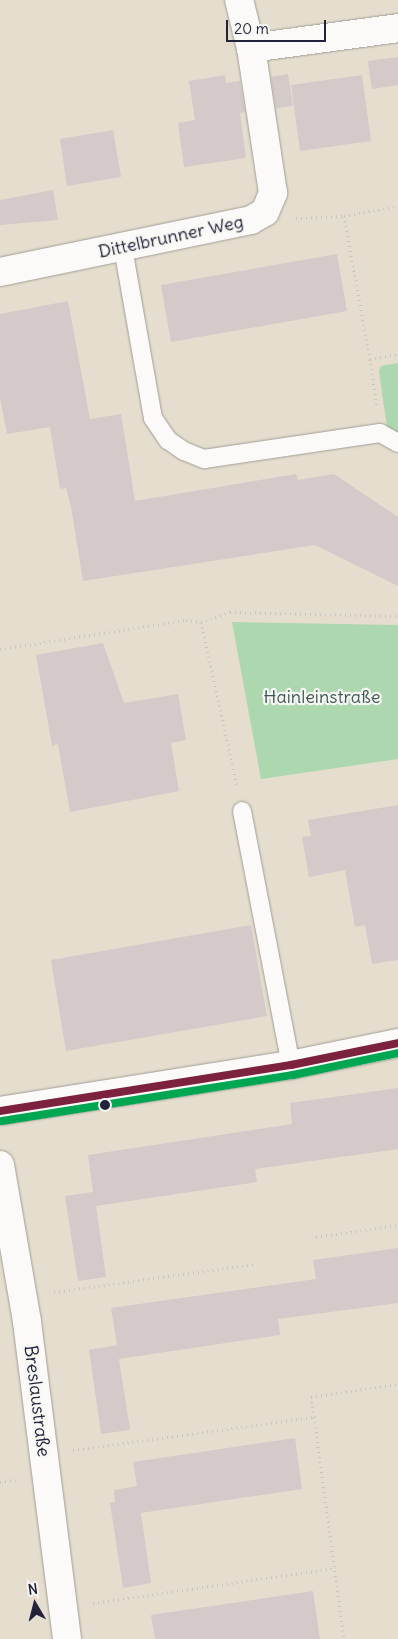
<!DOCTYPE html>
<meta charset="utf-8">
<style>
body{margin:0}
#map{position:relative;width:398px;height:1639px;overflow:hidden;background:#e5dece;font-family:Delius,sans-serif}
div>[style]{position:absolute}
.green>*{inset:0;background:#add7ae}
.building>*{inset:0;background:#d4caca}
.path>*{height:3px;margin-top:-1.5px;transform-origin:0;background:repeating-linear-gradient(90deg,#c8c6c5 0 1px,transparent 0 5px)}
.roads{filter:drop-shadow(0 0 1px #a19d96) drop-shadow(0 0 1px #a19d96)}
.lane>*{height:18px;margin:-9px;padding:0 9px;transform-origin:9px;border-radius:9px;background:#fbfaf8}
.street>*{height:28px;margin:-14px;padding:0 14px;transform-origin:14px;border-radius:14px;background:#fbfaf8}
.bus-1>*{height:8px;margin:-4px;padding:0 4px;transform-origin:4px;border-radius:4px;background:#7d223e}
.bus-2>*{height:8px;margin:-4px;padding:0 4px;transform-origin:4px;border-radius:4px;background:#00a651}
.dots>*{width:14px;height:14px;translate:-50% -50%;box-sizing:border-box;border:2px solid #f6f6f2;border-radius:50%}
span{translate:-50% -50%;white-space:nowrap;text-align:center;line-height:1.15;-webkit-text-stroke:4.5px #f6f6f2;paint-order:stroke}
.street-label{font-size:18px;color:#22223b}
.park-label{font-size:18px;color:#3e5755}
.north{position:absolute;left:10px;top:1579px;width:50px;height:50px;-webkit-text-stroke:4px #f6f6f2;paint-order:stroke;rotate:352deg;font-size:14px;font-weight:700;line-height:20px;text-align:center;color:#22223b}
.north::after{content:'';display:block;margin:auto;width:18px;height:22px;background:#22223b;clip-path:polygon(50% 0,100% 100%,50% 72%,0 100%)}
.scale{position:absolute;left:226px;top:20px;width:100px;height:22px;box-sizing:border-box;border:2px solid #22223b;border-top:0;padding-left:6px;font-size:15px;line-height:18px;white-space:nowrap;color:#22223b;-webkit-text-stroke:4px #f6f6f2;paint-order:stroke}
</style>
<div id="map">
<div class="green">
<div style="clip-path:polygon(398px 363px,398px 433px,387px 427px,379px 371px,381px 366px)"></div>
<div style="clip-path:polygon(232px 622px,398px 625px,398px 759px,261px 779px)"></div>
</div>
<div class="building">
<div style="clip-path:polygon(398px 57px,398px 85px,372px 89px,368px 61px)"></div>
<div style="clip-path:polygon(288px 74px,293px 106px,276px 108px,271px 77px)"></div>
<div style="clip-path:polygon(225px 75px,226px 83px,240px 81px,245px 112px,240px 113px,246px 158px,184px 167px,178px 123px,195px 120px,189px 81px)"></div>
<div style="clip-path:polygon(362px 75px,371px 141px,300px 151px,291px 85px)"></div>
<div style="clip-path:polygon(113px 130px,121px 177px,67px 186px,60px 139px)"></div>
<div style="clip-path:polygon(53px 190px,58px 220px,0 225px,0 200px)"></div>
<div style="clip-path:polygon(337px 254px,347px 311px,171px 342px,161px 285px)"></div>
<div style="clip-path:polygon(68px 301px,90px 419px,121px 414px,135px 501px,296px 474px,298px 480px,334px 474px,398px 517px,398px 586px,315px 545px,83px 581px,71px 507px,66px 488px,60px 489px,50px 427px,7px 434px,0 398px,0 314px)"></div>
<div style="clip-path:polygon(103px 643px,124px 703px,178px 694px,186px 740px,171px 743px,179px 791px,70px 812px,58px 744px,52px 746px,36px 655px)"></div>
<div style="clip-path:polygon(398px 805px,398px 960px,372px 964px,365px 925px,355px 927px,345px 870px,309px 877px,302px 837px,311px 836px,308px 820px)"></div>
<div style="clip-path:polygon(251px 925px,267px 1016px,66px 1051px,51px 960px)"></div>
<div style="clip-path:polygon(398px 1088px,398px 1149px,255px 1169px,257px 1182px,96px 1206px,106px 1277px,78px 1281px,65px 1196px,93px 1192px,88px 1155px,292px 1124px,290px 1103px)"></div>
<div style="clip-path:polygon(398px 1248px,398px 1303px,278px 1319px,280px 1335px,119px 1359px,130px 1430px,101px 1434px,89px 1350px,117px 1345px,111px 1308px,316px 1279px,313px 1260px)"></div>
<div style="clip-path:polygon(295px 1438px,302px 1489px,141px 1513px,151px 1583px,123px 1588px,110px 1503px,115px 1502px,114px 1490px,137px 1486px,133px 1462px)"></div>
<div style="clip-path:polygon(313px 1591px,320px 1639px,155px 1639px,151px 1615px)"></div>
</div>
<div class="path">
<div style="left:344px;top:216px;width:145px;rotate:79.7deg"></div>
<div style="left:370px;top:359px;width:28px;rotate:-10deg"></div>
<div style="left:296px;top:218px;width:48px;rotate:-2.4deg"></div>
<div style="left:344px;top:216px;width:55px;rotate:-10.5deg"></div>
<div style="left:370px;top:359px;width:49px;rotate:81.9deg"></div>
<div style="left:201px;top:622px;width:31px;rotate:-19deg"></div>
<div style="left:230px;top:612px;width:168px;rotate:1.4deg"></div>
<div style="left:0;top:649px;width:188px;rotate:-8.9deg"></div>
<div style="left:186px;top:620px;width:15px;rotate:8deg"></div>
<div style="left:201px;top:622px;width:168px;rotate:77.6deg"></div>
<div style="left:316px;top:1237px;width:83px;rotate:-8.3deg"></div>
<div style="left:54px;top:1292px;width:204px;rotate:-7.9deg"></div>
<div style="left:314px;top:1417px;width:224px;rotate:82.3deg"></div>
<div style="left:73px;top:1450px;width:243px;rotate:-7.8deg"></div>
<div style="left:314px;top:1417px;width:20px;rotate:-99deg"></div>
<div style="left:311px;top:1397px;width:88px;rotate:-8.5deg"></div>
<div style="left:0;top:1482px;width:16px;rotate:-7deg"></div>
<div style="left:93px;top:1603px;width:245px;rotate:-8.2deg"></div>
</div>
<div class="roads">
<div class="lane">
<div style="left:123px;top:248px;width:173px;rotate:80deg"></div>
<div style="left:153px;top:418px;width:27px;rotate:56deg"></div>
<div style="left:168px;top:440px;width:19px;rotate:35deg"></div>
<div style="left:184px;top:451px;width:22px;rotate:22deg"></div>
<div style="left:204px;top:459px;width:178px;rotate:-8.4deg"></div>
<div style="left:380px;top:433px;width:21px;rotate:29deg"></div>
<div style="left:242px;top:811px;width:259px;rotate:79.1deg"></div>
</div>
<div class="street">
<div style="left:251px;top:48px;width:148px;rotate:-7.7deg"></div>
<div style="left:0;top:272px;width:256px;rotate:-11.7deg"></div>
<div style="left:251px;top:220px;width:16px;rotate:-30deg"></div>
<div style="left:265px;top:212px;width:21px;rotate:-67deg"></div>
<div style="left:273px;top:193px;width:147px;rotate:-98.6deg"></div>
<div style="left:251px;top:48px;width:49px;rotate:-104deg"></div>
<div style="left:0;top:1111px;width:295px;rotate:-9deg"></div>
<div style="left:291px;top:1065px;width:109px;rotate:-11.6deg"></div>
<div style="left:0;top:1165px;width:159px;rotate:80.2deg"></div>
<div style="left:27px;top:1322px;width:320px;rotate:82.8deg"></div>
</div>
</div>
<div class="bus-1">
<div style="left:0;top:1111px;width:295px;rotate:-9deg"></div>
<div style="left:291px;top:1065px;width:109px;rotate:-11.6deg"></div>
</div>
<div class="bus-2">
<div style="left:2px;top:1121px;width:295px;rotate:-9deg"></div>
<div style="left:293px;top:1075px;width:107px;rotate:-11.8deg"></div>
</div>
<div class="dots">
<div style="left:105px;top:1105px;background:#22223b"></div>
</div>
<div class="street-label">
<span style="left:171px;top:237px;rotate:-12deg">Dittelbrunner Weg</span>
<span style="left:37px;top:1401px;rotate:83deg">Breslaustraße</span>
</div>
<div class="park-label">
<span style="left:322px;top:697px">Hainleinstraße</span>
</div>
<div class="north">N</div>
<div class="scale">20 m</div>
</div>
